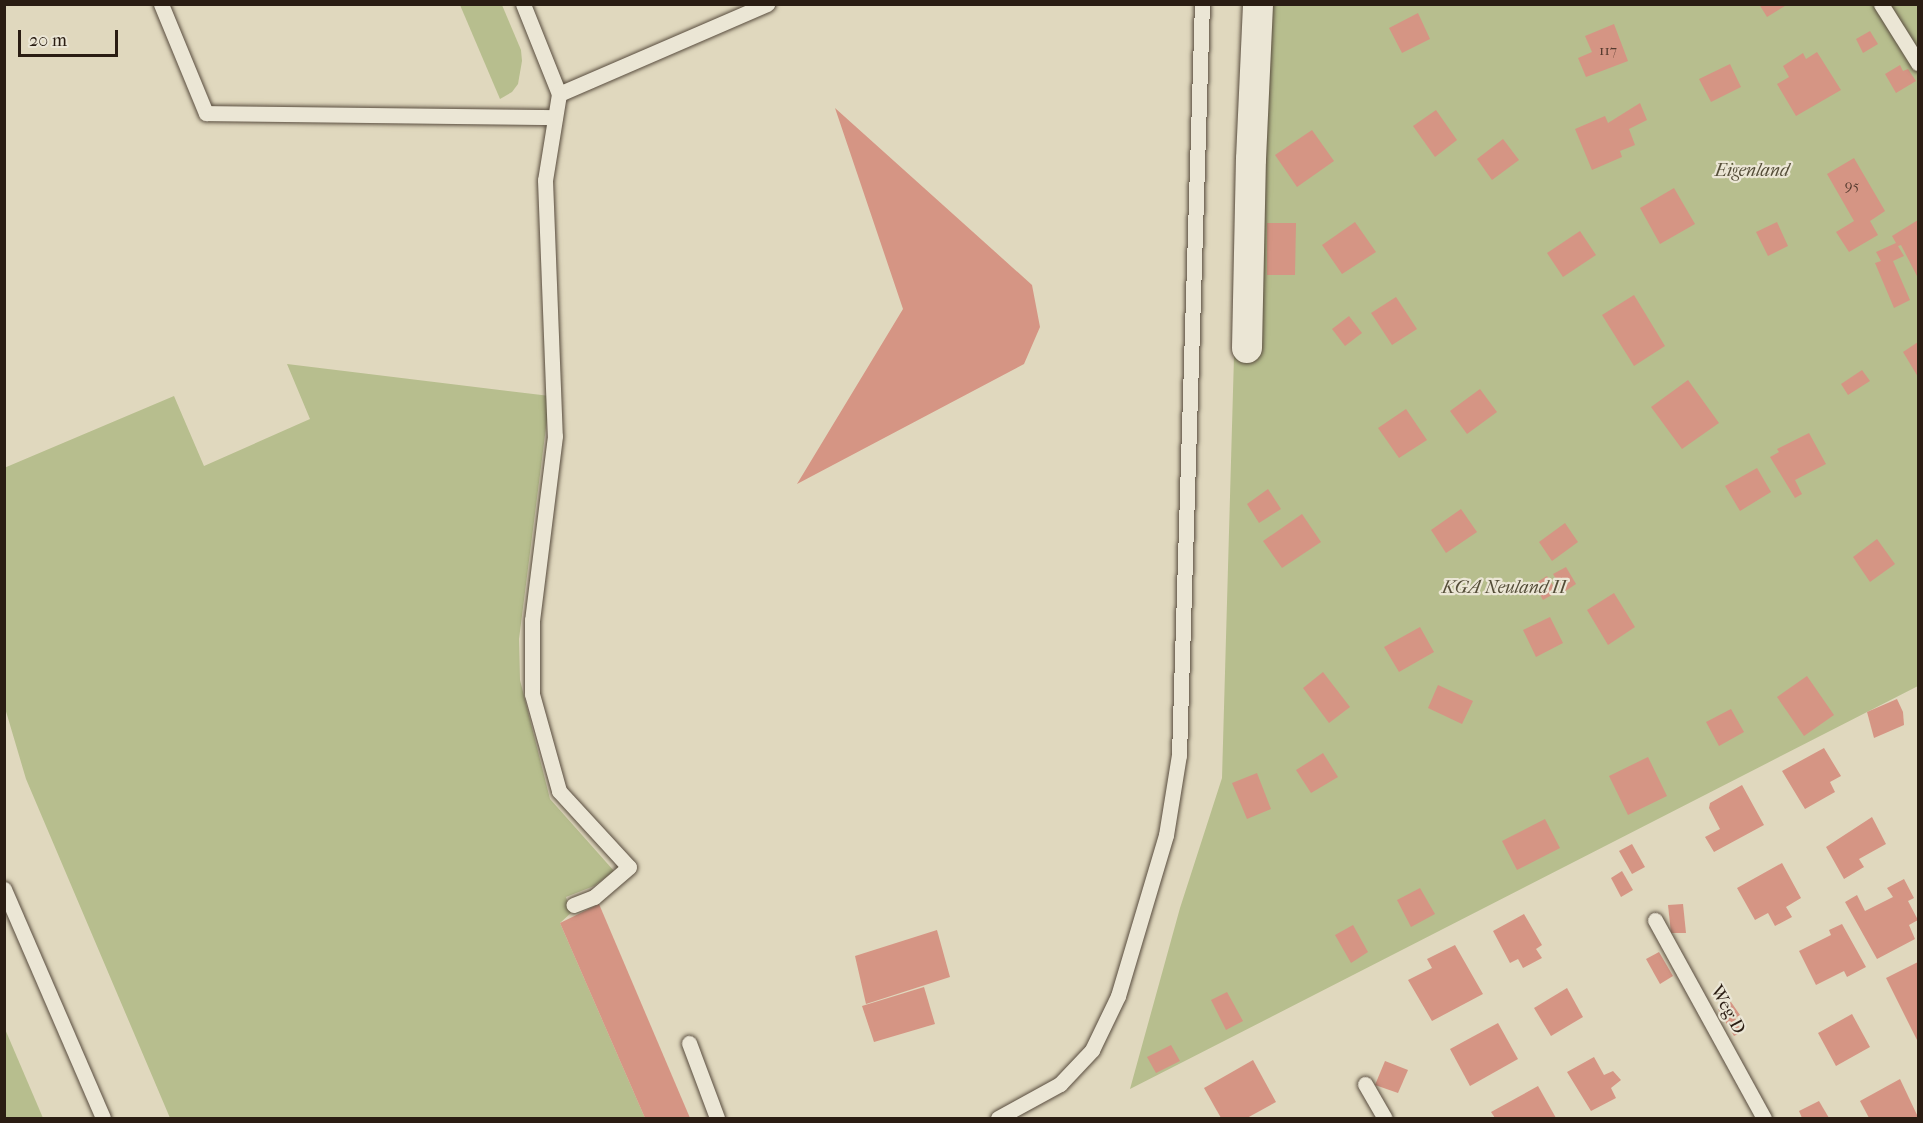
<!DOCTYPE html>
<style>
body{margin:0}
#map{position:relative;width:1923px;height:1123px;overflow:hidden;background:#e0d8be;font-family:"IM FELL French Canon",serif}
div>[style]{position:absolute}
.green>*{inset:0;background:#b7be8e}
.building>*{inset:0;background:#d59584}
.roads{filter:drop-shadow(0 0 2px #584c3e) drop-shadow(0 0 2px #584c3e)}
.service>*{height:15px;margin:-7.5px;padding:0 7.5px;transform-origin:7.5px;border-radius:7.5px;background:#ebe6d5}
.minor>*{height:30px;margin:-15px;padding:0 15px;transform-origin:15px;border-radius:15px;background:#ebe6d5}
span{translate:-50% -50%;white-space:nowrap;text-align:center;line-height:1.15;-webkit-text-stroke:4.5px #ebe6d5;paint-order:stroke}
.number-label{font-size:15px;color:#553b2f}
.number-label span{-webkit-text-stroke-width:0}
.park-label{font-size:18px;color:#544d38;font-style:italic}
.street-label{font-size:18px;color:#2a1d13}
.frame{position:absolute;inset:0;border:6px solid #2a1d13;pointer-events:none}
.scale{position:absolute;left:18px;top:30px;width:100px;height:27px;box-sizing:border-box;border:3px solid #2a1d13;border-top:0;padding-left:8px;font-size:18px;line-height:21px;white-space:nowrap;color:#2a1d13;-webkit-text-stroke:4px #ebe6d5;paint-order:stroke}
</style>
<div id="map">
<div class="green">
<div style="clip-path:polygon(460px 5px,502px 5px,521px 50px,522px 61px,518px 84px,512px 92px,500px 99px)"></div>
<div style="clip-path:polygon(1244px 5px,1918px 5px,1918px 686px,1130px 1089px,1180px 908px,1222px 778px)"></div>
<div style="clip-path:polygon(287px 364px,550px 396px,519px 639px,520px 680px,550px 799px,614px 871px,594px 886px,566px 897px,571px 913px,560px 923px,645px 1118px,170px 1118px,26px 779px,5px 708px,4px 468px,174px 396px,204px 466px,310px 419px)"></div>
<div style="clip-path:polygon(4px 1029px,5px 1029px,43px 1118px,5px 1118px)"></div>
</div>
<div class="building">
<div style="clip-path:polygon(1759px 4px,1788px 4px,1767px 17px)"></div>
<div style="clip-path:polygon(1418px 13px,1430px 39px,1402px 53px,1389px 28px)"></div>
<div style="clip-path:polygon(1614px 24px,1628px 61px,1586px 77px,1578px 58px,1592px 52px,1585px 36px)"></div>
<div style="clip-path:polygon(1870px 31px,1878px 44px,1863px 53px,1856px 39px)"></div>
<div style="clip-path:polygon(1817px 52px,1841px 90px,1796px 116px,1777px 84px,1789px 77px,1783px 66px,1803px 53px,1806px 59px)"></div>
<div style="clip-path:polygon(1730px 64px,1741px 87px,1711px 102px,1699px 79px)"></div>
<div style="clip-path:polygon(1900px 65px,1903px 71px,1908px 69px,1916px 81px,1896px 93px,1885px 74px)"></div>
<div style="clip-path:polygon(1640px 103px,1647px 120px,1629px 129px,1635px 145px,1620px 151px,1622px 157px,1592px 170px,1575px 129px,1605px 116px,1608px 123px)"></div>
<div style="clip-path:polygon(835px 108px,1032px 285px,1040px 327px,1024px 364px,797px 484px,903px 309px)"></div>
<div style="clip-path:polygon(1436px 110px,1457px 140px,1435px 157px,1413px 126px)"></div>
<div style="clip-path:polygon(1312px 130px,1334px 161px,1297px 187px,1275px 155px)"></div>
<div style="clip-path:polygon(1503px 139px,1519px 160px,1492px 180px,1477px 159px)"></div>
<div style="clip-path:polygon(1854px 158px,1885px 211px,1870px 221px,1878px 235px,1849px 252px,1836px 232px,1854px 221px,1827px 174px)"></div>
<div style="clip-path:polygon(1674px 188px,1695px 224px,1660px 244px,1640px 208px)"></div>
<div style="clip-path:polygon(1918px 220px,1918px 278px,1901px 245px,1898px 246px,1904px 256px,1893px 261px,1910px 300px,1894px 308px,1875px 263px,1881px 261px,1876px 252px,1896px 243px,1892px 236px)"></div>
<div style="clip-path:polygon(1355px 222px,1376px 252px,1342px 274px,1322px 245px)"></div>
<div style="clip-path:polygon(1777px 222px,1788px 246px,1768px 256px,1756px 232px)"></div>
<div style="clip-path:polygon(1267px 223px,1296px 223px,1295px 275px,1267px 275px)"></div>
<div style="clip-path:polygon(1580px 231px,1596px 255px,1563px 277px,1547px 253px)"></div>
<div style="clip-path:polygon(1634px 295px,1665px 346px,1634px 366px,1602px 315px)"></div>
<div style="clip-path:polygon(1396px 297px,1417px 329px,1392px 345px,1371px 313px)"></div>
<div style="clip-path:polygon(1349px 316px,1362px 333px,1345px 346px,1332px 329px)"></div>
<div style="clip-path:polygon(1918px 342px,1918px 377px,1903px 352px)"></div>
<div style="clip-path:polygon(1862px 370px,1870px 381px,1848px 395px,1841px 384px)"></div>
<div style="clip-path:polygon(1688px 380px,1719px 423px,1682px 449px,1651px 407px)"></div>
<div style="clip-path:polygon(1480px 389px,1497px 412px,1467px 434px,1450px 411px)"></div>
<div style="clip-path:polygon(1406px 409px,1427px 440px,1399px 458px,1378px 428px)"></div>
<div style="clip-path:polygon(1809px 433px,1826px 464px,1795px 480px,1802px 494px,1795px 498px,1770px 457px,1779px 452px,1777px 449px)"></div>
<div style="clip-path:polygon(1757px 468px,1771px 492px,1740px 511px,1725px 486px)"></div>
<div style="clip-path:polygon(1268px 489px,1281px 509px,1259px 523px,1247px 504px)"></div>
<div style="clip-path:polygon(1461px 509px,1477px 532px,1446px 553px,1431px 530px)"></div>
<div style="clip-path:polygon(1302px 514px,1321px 542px,1282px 568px,1263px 541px)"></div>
<div style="clip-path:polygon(1565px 523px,1578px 542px,1552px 561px,1539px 542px)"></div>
<div style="clip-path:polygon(1877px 539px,1895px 564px,1870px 582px,1853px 557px)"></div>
<div style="clip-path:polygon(1566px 567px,1576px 584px,1564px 592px,1553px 574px)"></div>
<div style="clip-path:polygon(1547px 576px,1557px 592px,1543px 600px,1534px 584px)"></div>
<div style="clip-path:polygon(1614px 593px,1635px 627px,1608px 645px,1587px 610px)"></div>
<div style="clip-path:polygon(1550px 617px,1563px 643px,1536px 657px,1523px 630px)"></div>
<div style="clip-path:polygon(1420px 627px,1434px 652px,1399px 672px,1384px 647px)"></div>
<div style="clip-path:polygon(1323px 672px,1350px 707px,1329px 723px,1303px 688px)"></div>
<div style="clip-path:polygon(1807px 676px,1834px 715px,1804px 736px,1777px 697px)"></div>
<div style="clip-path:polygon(1438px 685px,1473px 701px,1462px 724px,1428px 708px)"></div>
<div style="clip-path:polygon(1897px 699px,1903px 712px,1904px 725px,1874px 738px,1867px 712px)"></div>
<div style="clip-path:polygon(1731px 709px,1744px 732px,1719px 746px,1706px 722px)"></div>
<div style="clip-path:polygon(1824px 748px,1841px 776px,1830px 782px,1835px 792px,1805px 809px,1782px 771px)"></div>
<div style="clip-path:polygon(1323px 753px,1338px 777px,1311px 793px,1296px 770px)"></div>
<div style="clip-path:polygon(1648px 757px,1667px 796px,1628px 815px,1609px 776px)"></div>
<div style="clip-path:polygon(1257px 773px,1271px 809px,1247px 819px,1232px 783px)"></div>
<div style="clip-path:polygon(1742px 785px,1764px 825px,1714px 852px,1705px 837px,1720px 829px,1709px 808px,1710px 803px)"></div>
<div style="clip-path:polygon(1872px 817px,1886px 844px,1859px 859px,1864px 867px,1844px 879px,1826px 847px)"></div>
<div style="clip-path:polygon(1545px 819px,1560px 848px,1517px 870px,1502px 841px)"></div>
<div style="clip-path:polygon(1632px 844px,1645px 867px,1632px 874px,1619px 851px)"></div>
<div style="clip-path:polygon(1782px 863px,1801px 898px,1786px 907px,1792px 917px,1775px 926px,1768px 913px,1755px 920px,1737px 888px)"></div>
<div style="clip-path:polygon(1622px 871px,1633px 890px,1621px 897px,1611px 878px)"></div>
<div style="clip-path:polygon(1904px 879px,1914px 898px,1908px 901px,1918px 920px,1909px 925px,1915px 939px,1877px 959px,1845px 902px,1857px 895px,1865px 911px,1893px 897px,1887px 888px)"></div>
<div style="clip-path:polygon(1420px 888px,1435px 914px,1411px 927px,1397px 900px)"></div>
<div style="clip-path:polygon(599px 904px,690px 1118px,645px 1118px,560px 923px)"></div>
<div style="clip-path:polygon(1683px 904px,1686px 933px,1671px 933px,1668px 905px)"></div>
<div style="clip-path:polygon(1524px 914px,1542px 945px,1536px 949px,1542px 958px,1523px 968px,1518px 959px,1510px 963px,1493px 931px)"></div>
<div style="clip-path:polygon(1842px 924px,1866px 967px,1847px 977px,1844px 971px,1816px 985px,1799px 951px,1831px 935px,1829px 930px)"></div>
<div style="clip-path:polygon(1353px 925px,1368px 952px,1351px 963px,1335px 935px)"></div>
<div style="clip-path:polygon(937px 930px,950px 977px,866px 1004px,855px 956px)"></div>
<div style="clip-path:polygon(1455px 945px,1483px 994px,1432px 1021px,1408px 980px,1432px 968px,1427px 959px)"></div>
<div style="clip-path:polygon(1659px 952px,1673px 976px,1660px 984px,1646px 959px)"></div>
<div style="clip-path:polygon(1918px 962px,1918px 1040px,1917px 1040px,1886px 978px)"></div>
<div style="clip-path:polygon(924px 987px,935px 1024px,874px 1042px,862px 1006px)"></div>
<div style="clip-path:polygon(1567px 988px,1583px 1017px,1551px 1036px,1534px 1008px)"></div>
<div style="clip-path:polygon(1227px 992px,1243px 1021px,1226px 1030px,1211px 1000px)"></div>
<div style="clip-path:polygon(1731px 1002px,1740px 1015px,1735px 1018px,1742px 1032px,1734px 1036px,1718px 1009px)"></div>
<div style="clip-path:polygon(1852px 1014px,1870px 1047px,1836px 1066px,1818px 1033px)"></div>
<div style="clip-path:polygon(1498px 1023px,1518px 1059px,1470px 1086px,1450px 1049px)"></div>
<div style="clip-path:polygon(1171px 1045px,1180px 1061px,1156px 1073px,1147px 1057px)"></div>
<div style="clip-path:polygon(1594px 1057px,1604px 1075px,1613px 1071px,1621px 1080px,1611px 1088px,1616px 1098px,1591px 1111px,1567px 1072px)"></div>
<div style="clip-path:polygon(1253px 1060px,1276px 1102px,1247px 1118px,1221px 1118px,1204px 1088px)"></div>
<div style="clip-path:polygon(1385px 1061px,1408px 1070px,1398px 1093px,1375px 1085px)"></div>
<div style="clip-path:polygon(1900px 1079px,1918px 1117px,1869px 1118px,1860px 1101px)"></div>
<div style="clip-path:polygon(1538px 1086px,1556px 1118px,1495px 1118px,1491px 1112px)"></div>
<div style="clip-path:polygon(1819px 1101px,1829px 1118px,1802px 1118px,1799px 1111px)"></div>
</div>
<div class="roads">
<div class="service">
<div style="left:161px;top:4px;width:118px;rotate:67.6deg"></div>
<div style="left:206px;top:113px;width:349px;rotate:0.7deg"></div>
<div style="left:523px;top:4px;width:97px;rotate:68.2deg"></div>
<div style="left:559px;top:94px;width:227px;rotate:-23.4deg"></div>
<div style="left:1881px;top:4px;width:70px;rotate:57.9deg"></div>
<div style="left:559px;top:94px;width:87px;rotate:99.2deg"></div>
<div style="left:545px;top:180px;width:256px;rotate:87.8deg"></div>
<div style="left:555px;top:436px;width:185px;rotate:97.1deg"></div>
<div style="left:532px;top:620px;width:74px;rotate:90deg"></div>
<div style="left:532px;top:694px;width:101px;rotate:74.4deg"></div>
<div style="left:559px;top:791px;width:103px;rotate:47.4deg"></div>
<div style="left:629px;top:867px;width:46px;rotate:139.4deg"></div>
<div style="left:594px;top:897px;width:22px;rotate:159deg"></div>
<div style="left:4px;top:889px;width:249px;rotate:66.6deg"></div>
<div style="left:1655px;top:920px;width:226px;rotate:61.2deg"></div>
<div style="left:689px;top:1043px;width:80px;rotate:69.5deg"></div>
<div style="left:1365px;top:1084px;width:39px;rotate:60deg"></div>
<div style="left:998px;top:1118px;width:71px;rotate:-28.7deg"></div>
<div style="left:1060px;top:1084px;width:47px;rotate:-46.7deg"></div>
<div style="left:1092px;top:1050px;width:60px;rotate:-64.3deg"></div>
<div style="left:1118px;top:996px;width:168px;rotate:-73.4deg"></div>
<div style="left:1166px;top:835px;width:81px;rotate:-80.8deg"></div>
<div style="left:1179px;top:755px;width:751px;rotate:-88.25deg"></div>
</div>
<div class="minor">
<div style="left:1247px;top:348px;width:189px;rotate:-88.8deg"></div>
<div style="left:1251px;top:159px;width:155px;rotate:-87.4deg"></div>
</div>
</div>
<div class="number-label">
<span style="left:1608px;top:51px">117</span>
<span style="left:1852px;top:186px">95</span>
</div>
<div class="park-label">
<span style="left:1752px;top:171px">Eigenland</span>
<span style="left:1504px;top:588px">KGA Neuland II</span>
</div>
<div class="street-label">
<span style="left:1727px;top:1010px;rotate:61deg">Weg D</span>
</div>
<div class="frame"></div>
<div class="scale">20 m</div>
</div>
